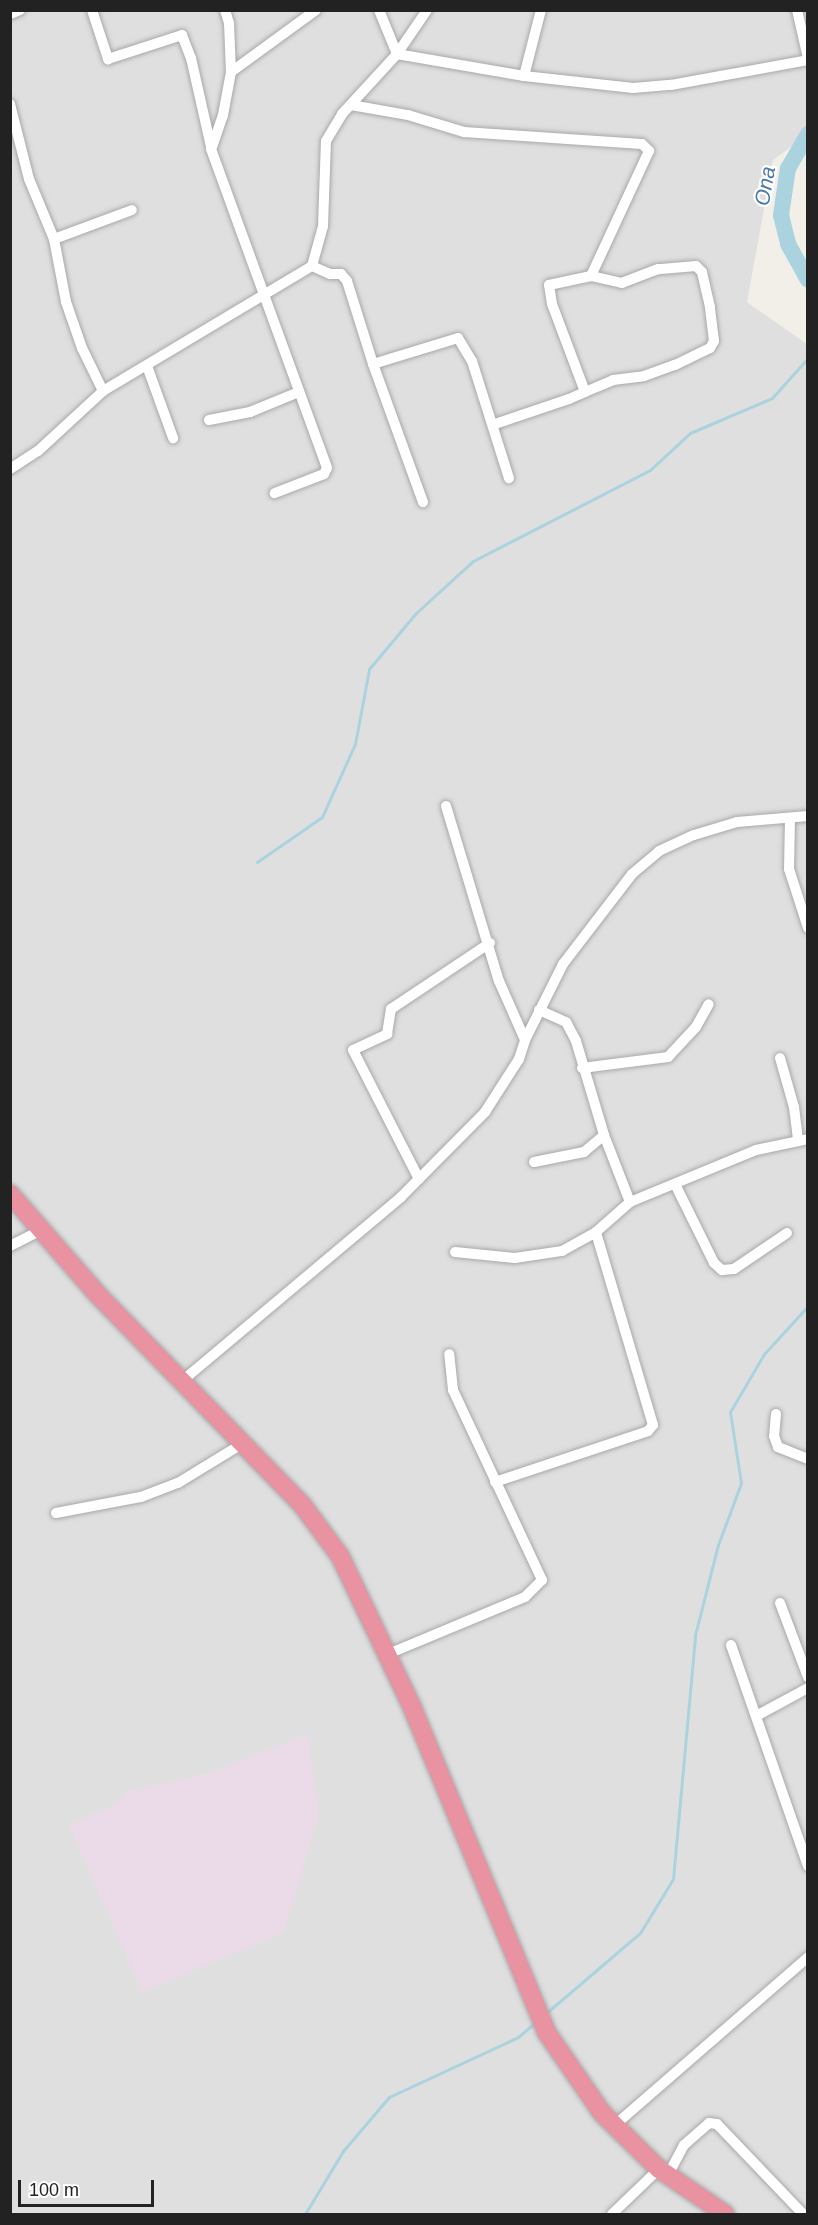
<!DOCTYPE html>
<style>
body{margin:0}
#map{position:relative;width:818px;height:2225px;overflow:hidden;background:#f2efe9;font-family:Arial,sans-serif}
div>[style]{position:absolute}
.residential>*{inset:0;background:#e0dfdf}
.industrial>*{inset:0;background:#ebdbe8}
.stream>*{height:3px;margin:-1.5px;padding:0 1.5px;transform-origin:1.5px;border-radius:1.5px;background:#aad3df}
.river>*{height:16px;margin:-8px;padding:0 8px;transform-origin:8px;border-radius:8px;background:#aad3df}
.roads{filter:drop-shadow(0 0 2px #a9a9a9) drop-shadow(0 0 2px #a9a9a9)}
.street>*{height:10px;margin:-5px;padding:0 5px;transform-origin:5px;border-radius:5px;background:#fff}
.highway>*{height:18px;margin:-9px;padding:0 9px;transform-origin:9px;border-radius:9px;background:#e892a2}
span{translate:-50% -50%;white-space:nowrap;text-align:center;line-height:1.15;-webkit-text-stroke:4.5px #fff;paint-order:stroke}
.water-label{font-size:21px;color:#4a7aab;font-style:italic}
.frame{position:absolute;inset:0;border:12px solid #222;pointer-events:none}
.scale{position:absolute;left:18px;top:2180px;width:136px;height:27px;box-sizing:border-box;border:3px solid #222;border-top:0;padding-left:8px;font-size:18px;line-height:21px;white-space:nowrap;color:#222;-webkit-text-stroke:4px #fff;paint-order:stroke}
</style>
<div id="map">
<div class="residential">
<div style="clip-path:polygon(11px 11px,807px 11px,807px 135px,773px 160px,747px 302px,808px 345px,807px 2214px,11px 2214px)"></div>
</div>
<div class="industrial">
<div style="clip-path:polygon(307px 1734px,319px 1815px,283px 1933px,142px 1992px,69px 1825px,119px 1803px,126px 1792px,210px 1773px)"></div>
</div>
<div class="stream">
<div style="left:257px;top:862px;width:79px;rotate:-34.7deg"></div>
<div style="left:322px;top:817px;width:80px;rotate:-65.7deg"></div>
<div style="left:355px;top:744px;width:76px;rotate:-79.4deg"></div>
<div style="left:369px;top:669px;width:73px;rotate:-50deg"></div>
<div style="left:416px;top:613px;width:77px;rotate:-42.4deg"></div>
<div style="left:473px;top:561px;width:199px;rotate:-27.2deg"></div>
<div style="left:650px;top:470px;width:54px;rotate:-42.8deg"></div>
<div style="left:690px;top:433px;width:89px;rotate:-23.1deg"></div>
<div style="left:772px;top:398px;width:54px;rotate:-48deg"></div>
<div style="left:545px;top:2014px;width:125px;rotate:-40.5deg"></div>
<div style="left:640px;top:1933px;width:63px;rotate:-58.6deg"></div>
<div style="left:673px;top:1879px;width:245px;rotate:-84.8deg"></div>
<div style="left:695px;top:1635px;width:93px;rotate:-75.7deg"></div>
<div style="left:718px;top:1545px;width:66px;rotate:-69.6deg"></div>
<div style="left:741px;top:1483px;width:72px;rotate:-98.8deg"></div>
<div style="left:730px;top:1412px;width:67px;rotate:-59.6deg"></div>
<div style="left:764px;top:1354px;width:65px;rotate:-47.5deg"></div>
<div style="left:305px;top:2214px;width:74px;rotate:-58.9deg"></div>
<div style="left:343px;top:2151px;width:71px;rotate:-49.6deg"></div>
<div style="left:389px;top:2097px;width:142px;rotate:-24.9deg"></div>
<div style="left:518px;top:2037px;width:23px;rotate:-40deg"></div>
</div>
<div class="river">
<div style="left:808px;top:134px;width:39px;rotate:120deg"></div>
<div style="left:788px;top:168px;width:48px;rotate:98.5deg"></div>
<div style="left:781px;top:215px;width:30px;rotate:76deg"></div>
<div style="left:788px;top:244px;width:41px;rotate:60.9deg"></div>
</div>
<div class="roads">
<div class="street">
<div style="left:92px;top:10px;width:52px;rotate:71.9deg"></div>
<div style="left:108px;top:59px;width:78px;rotate:-18deg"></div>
<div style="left:182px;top:35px;width:25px;rotate:69deg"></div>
<div style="left:191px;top:58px;width:91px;rotate:77.3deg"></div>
<div style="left:225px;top:10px;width:14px;rotate:73deg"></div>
<div style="left:229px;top:23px;width:49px;rotate:87.7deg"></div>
<div style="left:231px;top:72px;width:44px;rotate:100.5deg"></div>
<div style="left:223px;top:115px;width:36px;rotate:109deg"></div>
<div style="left:211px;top:149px;width:339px;rotate:70deg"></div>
<div style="left:327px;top:468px;width:7px;rotate:117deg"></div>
<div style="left:324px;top:474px;width:53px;rotate:158.8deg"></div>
<div style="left:379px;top:10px;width:48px;rotate:67.8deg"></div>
<div style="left:397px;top:54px;width:129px;rotate:9.8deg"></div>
<div style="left:524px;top:76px;width:110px;rotate:6.3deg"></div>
<div style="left:633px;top:88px;width:38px;rotate:-5deg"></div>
<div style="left:671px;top:85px;width:139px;rotate:-10.3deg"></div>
<div style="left:797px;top:10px;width:49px;rotate:77.1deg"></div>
<div style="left:10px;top:14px;width:11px;rotate:-22deg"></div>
<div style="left:231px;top:72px;width:105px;rotate:-36.1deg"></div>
<div style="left:524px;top:76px;width:68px;rotate:-75.6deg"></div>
<div style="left:10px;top:104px;width:77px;rotate:75.8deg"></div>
<div style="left:29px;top:179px;width:65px;rotate:67.4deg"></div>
<div style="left:54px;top:239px;width:64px;rotate:79.2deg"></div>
<div style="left:66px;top:302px;width:49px;rotate:70.8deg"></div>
<div style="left:82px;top:348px;width:48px;rotate:64deg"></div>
<div style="left:351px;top:105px;width:58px;rotate:10deg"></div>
<div style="left:408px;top:115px;width:59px;rotate:16.9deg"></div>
<div style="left:464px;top:132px;width:178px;rotate:3.9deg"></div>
<div style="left:642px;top:144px;width:10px;rotate:45deg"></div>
<div style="left:649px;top:151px;width:138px;rotate:114.9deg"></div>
<div style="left:54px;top:239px;width:83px;rotate:-20.4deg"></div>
<div style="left:312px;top:266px;width:20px;rotate:24deg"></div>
<div style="left:330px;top:274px;width:11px"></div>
<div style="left:341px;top:274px;width:9px;rotate:49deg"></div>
<div style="left:347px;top:281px;width:87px;rotate:72.6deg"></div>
<div style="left:373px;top:364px;width:89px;rotate:-17deg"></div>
<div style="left:458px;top:338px;width:27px;rotate:59deg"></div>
<div style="left:472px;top:361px;width:123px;rotate:72.5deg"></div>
<div style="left:373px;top:364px;width:147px;rotate:70.1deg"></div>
<div style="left:147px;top:366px;width:77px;rotate:70.1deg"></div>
<div style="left:209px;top:420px;width:42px;rotate:-11deg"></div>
<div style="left:250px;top:412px;width:53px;rotate:-22.2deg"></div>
<div style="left:495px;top:424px;width:78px;rotate:-18.7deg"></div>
<div style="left:569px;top:399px;width:17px;rotate:-24deg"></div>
<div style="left:585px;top:392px;width:30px;rotate:-23deg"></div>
<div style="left:613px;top:380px;width:31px;rotate:-7deg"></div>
<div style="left:644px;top:376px;width:33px;rotate:-20deg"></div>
<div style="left:675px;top:365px;width:39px;rotate:-26deg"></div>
<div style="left:710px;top:348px;width:8px;rotate:-60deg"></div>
<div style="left:714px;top:341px;width:34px;rotate:-97deg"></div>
<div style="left:710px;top:307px;width:36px;rotate:-103deg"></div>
<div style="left:702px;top:272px;width:8px;rotate:-135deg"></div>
<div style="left:696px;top:266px;width:38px;rotate:175deg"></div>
<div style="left:658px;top:269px;width:39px;rotate:159deg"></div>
<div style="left:622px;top:283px;width:32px;rotate:-167deg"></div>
<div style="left:591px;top:276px;width:43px;rotate:167.9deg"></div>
<div style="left:549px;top:285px;width:19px;rotate:81deg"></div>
<div style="left:552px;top:304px;width:94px;rotate:69.4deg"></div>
<div style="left:10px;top:469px;width:33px;rotate:-33deg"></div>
<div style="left:38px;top:451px;width:88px;rotate:-42.7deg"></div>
<div style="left:103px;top:391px;width:244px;rotate:-30.9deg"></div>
<div style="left:312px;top:266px;width:41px;rotate:-74.6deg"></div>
<div style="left:323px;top:226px;width:85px;rotate:-88deg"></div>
<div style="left:326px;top:141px;width:31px;rotate:-59deg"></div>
<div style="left:342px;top:114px;width:81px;rotate:-47.5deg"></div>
<div style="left:397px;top:54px;width:53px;rotate:-55.7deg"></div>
<div style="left:446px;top:806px;width:183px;rotate:73.2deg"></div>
<div style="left:499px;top:981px;width:64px;rotate:66.2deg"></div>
<div style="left:790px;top:818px;width:51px;rotate:91.1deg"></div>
<div style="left:789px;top:869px;width:62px;rotate:72.1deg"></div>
<div style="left:539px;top:1010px;width:30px;rotate:24deg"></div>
<div style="left:566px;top:1022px;width:21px;rotate:62deg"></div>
<div style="left:576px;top:1041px;width:98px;rotate:73.4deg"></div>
<div style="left:604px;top:1135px;width:72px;rotate:68.8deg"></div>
<div style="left:630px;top:1202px;width:136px;rotate:-22.4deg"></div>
<div style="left:756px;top:1150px;width:53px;rotate:-11.9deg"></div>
<div style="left:780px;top:1058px;width:51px;rotate:74.1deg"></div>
<div style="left:794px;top:1107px;width:33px;rotate:83deg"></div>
<div style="left:582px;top:1068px;width:87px;rotate:-7.3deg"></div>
<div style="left:668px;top:1057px;width:41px;rotate:-47deg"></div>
<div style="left:696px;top:1027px;width:26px;rotate:-61deg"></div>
<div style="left:534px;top:1162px;width:51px;rotate:-11.3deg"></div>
<div style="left:584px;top:1152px;width:26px;rotate:-40deg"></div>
<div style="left:419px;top:1179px;width:145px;rotate:-117.1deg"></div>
<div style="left:353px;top:1050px;width:38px;rotate:-25deg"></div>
<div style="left:387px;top:1034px;width:25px;rotate:-81deg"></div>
<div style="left:391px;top:1009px;width:119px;rotate:-33.7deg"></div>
<div style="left:675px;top:1184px;width:88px;rotate:63.7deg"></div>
<div style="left:714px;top:1263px;width:11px;rotate:41deg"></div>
<div style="left:722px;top:1270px;width:12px;rotate:-5deg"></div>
<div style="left:734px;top:1269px;width:64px;rotate:-34.2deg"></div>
<div style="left:10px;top:1246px;width:33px;rotate:-27deg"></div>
<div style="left:455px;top:1252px;width:60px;rotate:5.7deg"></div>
<div style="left:515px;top:1258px;width:48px;rotate:-8.5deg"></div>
<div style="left:562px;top:1251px;width:39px;rotate:-29deg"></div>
<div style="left:596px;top:1232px;width:45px;rotate:-41.4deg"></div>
<div style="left:182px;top:1381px;width:286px;rotate:-40deg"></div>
<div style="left:401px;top:1197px;width:120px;rotate:-45.3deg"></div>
<div style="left:485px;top:1112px;width:63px;rotate:-57.3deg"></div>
<div style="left:519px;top:1059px;width:20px;rotate:-72deg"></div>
<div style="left:525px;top:1040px;width:85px;rotate:-63.4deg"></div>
<div style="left:563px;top:964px;width:113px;rotate:-52.5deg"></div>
<div style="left:632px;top:874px;width:35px;rotate:-40deg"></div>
<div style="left:659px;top:851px;width:38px;rotate:-25deg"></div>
<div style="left:694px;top:835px;width:45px;rotate:-16.8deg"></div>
<div style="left:737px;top:822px;width:71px;rotate:-4.8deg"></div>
<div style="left:776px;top:1414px;width:22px;rotate:95deg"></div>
<div style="left:774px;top:1436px;width:12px;rotate:70deg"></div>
<div style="left:778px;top:1447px;width:32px;rotate:22deg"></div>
<div style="left:495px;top:1482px;width:161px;rotate:-18.4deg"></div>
<div style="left:648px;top:1431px;width:8px;rotate:-50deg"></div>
<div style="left:653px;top:1425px;width:201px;rotate:-106.5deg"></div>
<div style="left:56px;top:1513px;width:86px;rotate:-10.7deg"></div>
<div style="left:141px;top:1497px;width:40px;rotate:-21deg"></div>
<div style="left:178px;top:1483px;width:79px;rotate:-31.5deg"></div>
<div style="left:780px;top:1603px;width:79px;rotate:69.3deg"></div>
<div style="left:731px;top:1645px;width:234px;rotate:70.8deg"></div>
<div style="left:388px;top:1654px;width:148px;rotate:-22.6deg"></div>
<div style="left:525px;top:1597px;width:24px;rotate:-45deg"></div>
<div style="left:542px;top:1580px;width:210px;rotate:-115.1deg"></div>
<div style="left:453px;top:1390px;width:36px;rotate:-96deg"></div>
<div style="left:758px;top:1715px;width:57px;rotate:-28.4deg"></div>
<div style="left:615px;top:2125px;width:256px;rotate:-41deg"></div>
<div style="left:668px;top:2175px;width:34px;rotate:-62deg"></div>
<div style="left:684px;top:2145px;width:33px;rotate:-41deg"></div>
<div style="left:709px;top:2123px;width:8px;rotate:7deg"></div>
<div style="left:717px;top:2124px;width:124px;rotate:46.3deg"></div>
<div style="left:612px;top:2214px;width:65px;rotate:-43.8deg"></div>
</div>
<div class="highway">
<div style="left:10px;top:1194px;width:135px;rotate:48.9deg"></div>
<div style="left:99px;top:1296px;width:293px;rotate:45.8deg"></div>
<div style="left:303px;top:1506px;width:62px;rotate:53.5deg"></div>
<div style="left:340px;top:1556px;width:167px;rotate:64.5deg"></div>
<div style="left:412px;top:1707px;width:353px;rotate:67.5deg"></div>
<div style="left:547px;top:2033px;width:97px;rotate:55.5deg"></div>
<div style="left:602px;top:2113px;width:80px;rotate:44.5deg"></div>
<div style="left:659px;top:2169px;width:80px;rotate:34.3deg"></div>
</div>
</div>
<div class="water-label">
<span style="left:765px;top:186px;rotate:-80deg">Ona</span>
</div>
<div class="frame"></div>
<div class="scale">100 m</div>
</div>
